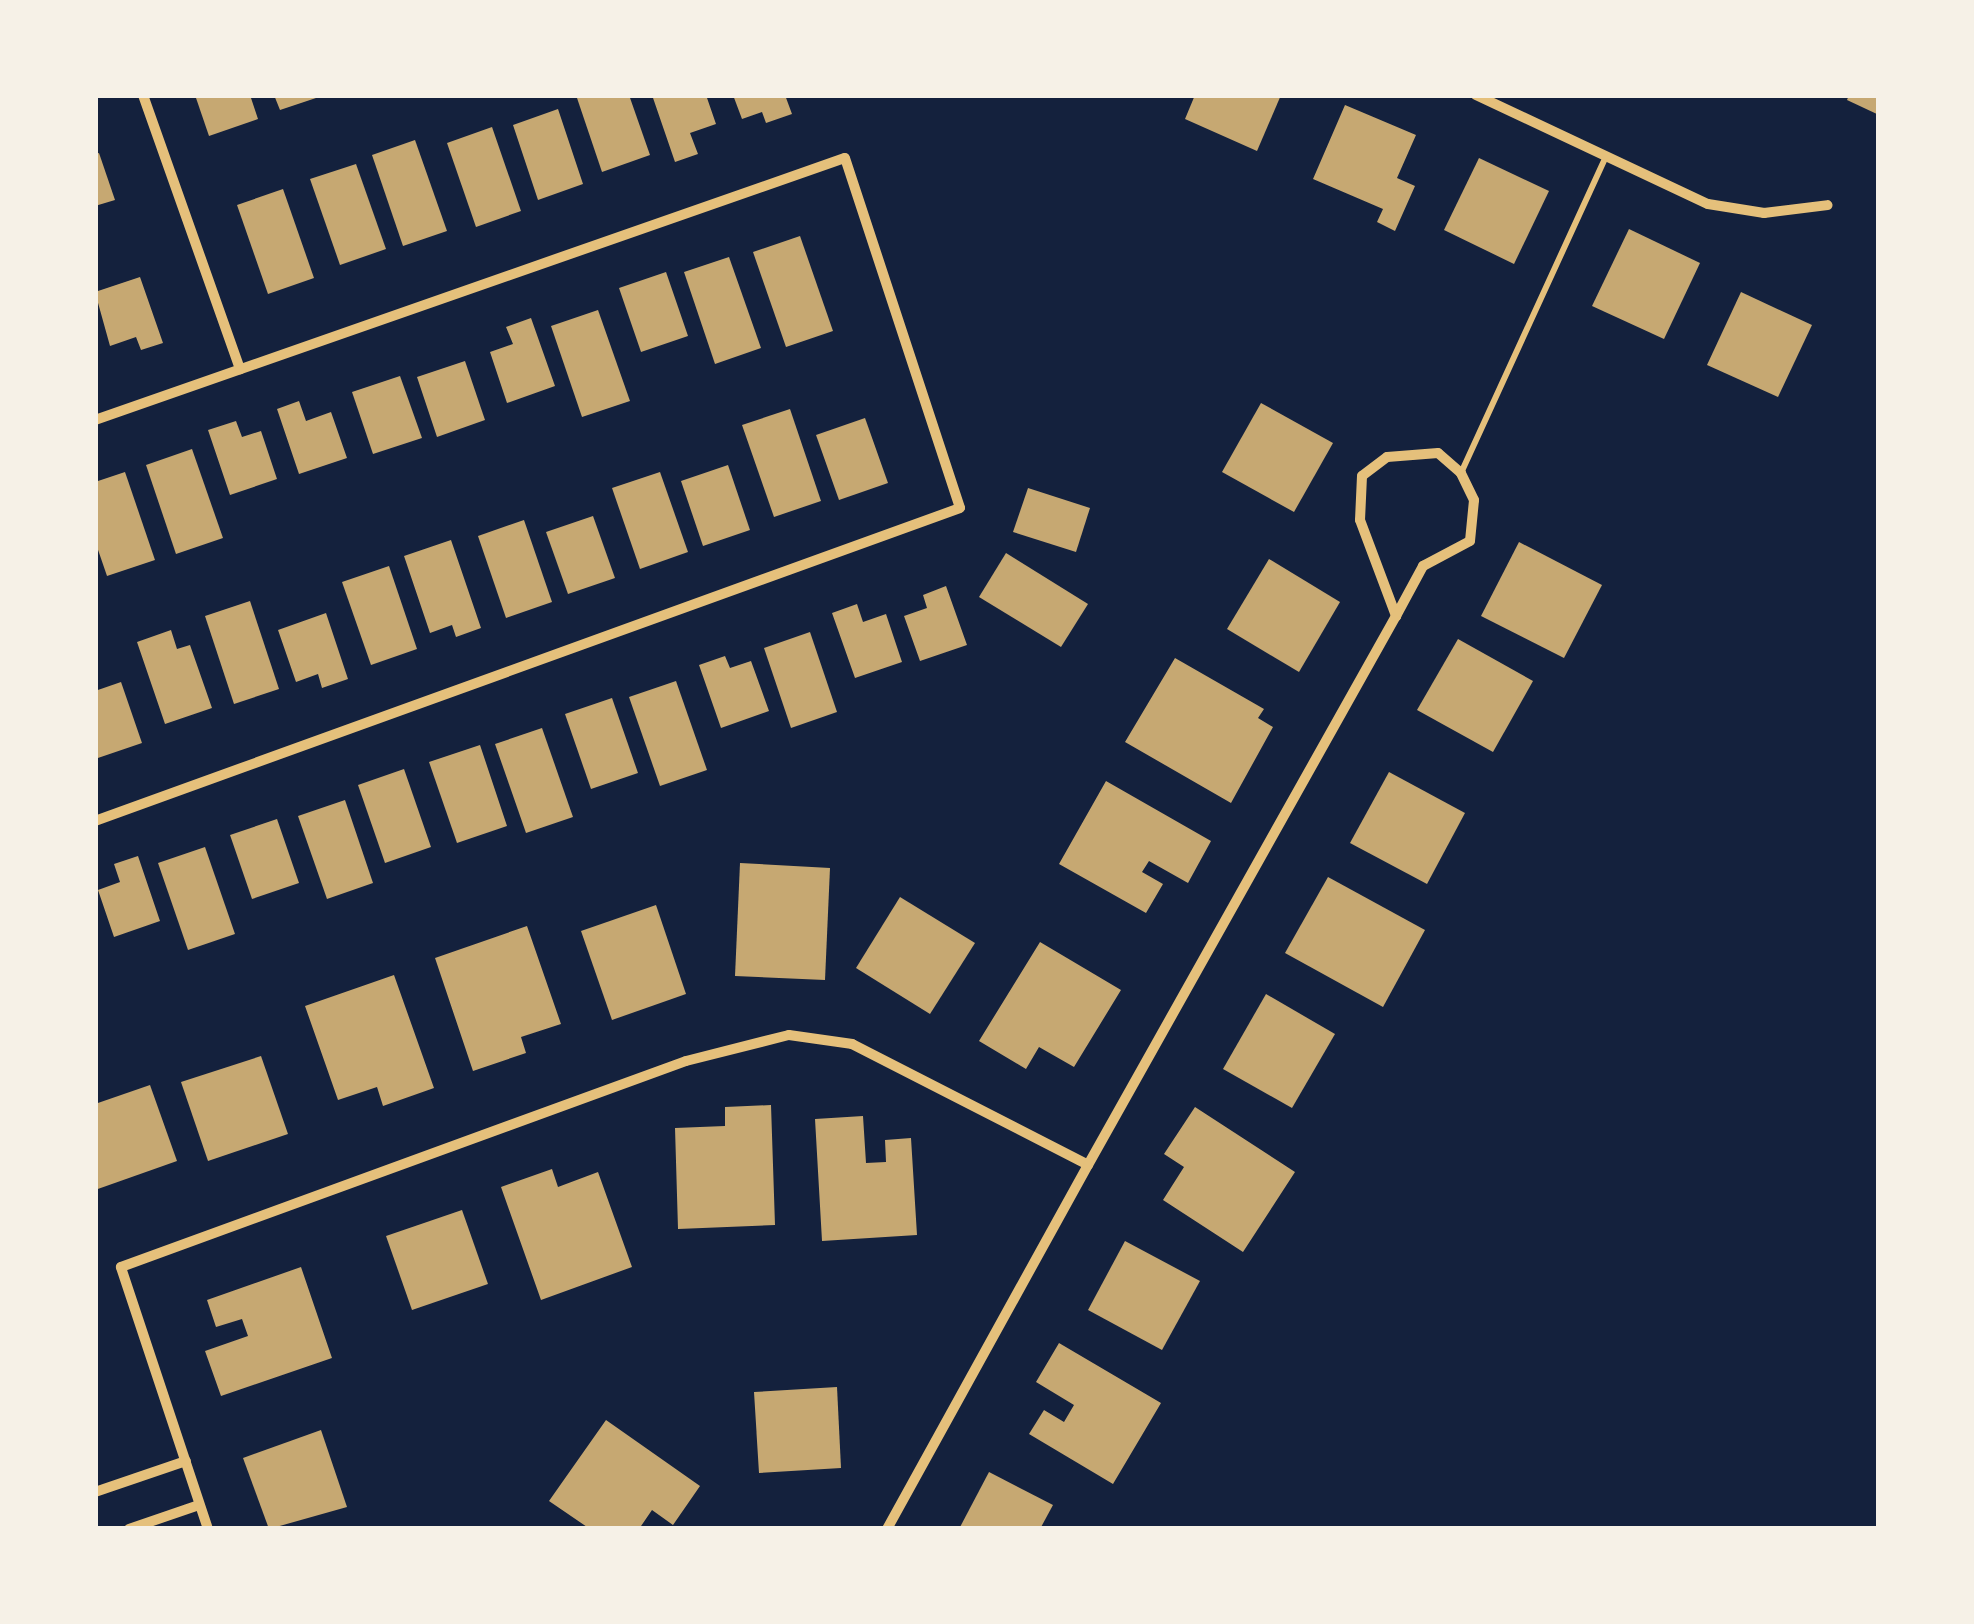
<!DOCTYPE html>
<style>
body{margin:0}
#map{position:relative;width:1974px;height:1624px;overflow:hidden;background:#14213d;font-family:"Nunito Sans",sans-serif}
div>[style]{position:absolute}
.building>*{inset:0;background:#c6a872}
.service>*{height:6px;margin:-3px;padding:0 3px;transform-origin:3px;border-radius:3px;background:#e5c07b}
.minor>*{height:10px;margin:-5px;padding:0 5px;transform-origin:5px;border-radius:5px;background:#e5c07b}
span{translate:-50% -50%;white-space:nowrap;text-align:center;line-height:1.15;-webkit-text-stroke:10px #f6f1e7;paint-order:stroke}
.frame{position:absolute;inset:0;border:98px solid #f6f1e7;pointer-events:none}
</style>
<div id="map">
<div class="building">
<div style="clip-path:polygon(195px 95px,250px 95px,258px 119px,209px 136px)"></div>
<div style="clip-path:polygon(274px 95px,322px 95px,322px 96px,280px 110px)"></div>
<div style="clip-path:polygon(576px 95px,629px 95px,650px 155px,602px 172px)"></div>
<div style="clip-path:polygon(652px 95px,706px 95px,716px 124px,690px 133px,698px 154px,675px 162px)"></div>
<div style="clip-path:polygon(733px 95px,785px 95px,792px 114px,766px 123px,762px 112px,742px 119px)"></div>
<div style="clip-path:polygon(1195px 95px,1281px 95px,1257px 151px,1185px 119px)"></div>
<div style="clip-path:polygon(1849px 95px,1879px 95px,1879px 115px,1847px 100px)"></div>
<div style="clip-path:polygon(1345px 105px,1416px 135px,1397px 178px,1415px 186px,1395px 231px,1377px 222px,1383px 209px,1313px 179px)"></div>
<div style="clip-path:polygon(558px 109px,583px 184px,538px 200px,513px 125px)"></div>
<div style="clip-path:polygon(492px 127px,521px 211px,476px 227px,447px 143px)"></div>
<div style="clip-path:polygon(415px 140px,447px 231px,403px 246px,372px 155px)"></div>
<div style="clip-path:polygon(99px 153px,115px 200px,95px 206px,95px 154px)"></div>
<div style="clip-path:polygon(1479px 158px,1549px 191px,1514px 264px,1444px 230px)"></div>
<div style="clip-path:polygon(356px 164px,386px 249px,340px 265px,310px 179px)"></div>
<div style="clip-path:polygon(283px 189px,314px 278px,268px 294px,237px 205px)"></div>
<div style="clip-path:polygon(1629px 229px,1700px 263px,1664px 339px,1592px 306px)"></div>
<div style="clip-path:polygon(800px 236px,833px 331px,786px 347px,753px 252px)"></div>
<div style="clip-path:polygon(729px 257px,761px 348px,715px 364px,684px 272px)"></div>
<div style="clip-path:polygon(666px 272px,688px 336px,641px 352px,619px 288px)"></div>
<div style="clip-path:polygon(140px 277px,163px 343px,141px 350px,136px 337px,110px 346px,95px 292px)"></div>
<div style="clip-path:polygon(1741px 292px,1812px 325px,1778px 397px,1707px 365px)"></div>
<div style="clip-path:polygon(598px 310px,630px 401px,582px 417px,551px 326px)"></div>
<div style="clip-path:polygon(531px 318px,555px 386px,507px 403px,490px 352px,513px 344px,506px 327px)"></div>
<div style="clip-path:polygon(465px 361px,485px 420px,437px 437px,417px 377px)"></div>
<div style="clip-path:polygon(400px 376px,422px 438px,373px 454px,352px 392px)"></div>
<div style="clip-path:polygon(299px 401px,306px 421px,331px 412px,347px 458px,299px 474px,277px 409px)"></div>
<div style="clip-path:polygon(1261px 403px,1333px 443px,1294px 512px,1222px 472px)"></div>
<div style="clip-path:polygon(790px 409px,821px 501px,774px 517px,742px 425px)"></div>
<div style="clip-path:polygon(865px 418px,888px 483px,839px 500px,816px 435px)"></div>
<div style="clip-path:polygon(236px 421px,242px 437px,261px 431px,277px 479px,230px 495px,208px 430px)"></div>
<div style="clip-path:polygon(192px 449px,223px 538px,176px 554px,146px 465px)"></div>
<div style="clip-path:polygon(728px 465px,750px 530px,703px 546px,681px 481px)"></div>
<div style="clip-path:polygon(125px 472px,155px 560px,107px 576px,95px 541px,95px 482px)"></div>
<div style="clip-path:polygon(660px 472px,688px 552px,640px 569px,612px 488px)"></div>
<div style="clip-path:polygon(1028px 488px,1090px 508px,1076px 552px,1013px 532px)"></div>
<div style="clip-path:polygon(593px 516px,615px 578px,568px 594px,546px 532px)"></div>
<div style="clip-path:polygon(524px 520px,552px 602px,506px 618px,478px 536px)"></div>
<div style="clip-path:polygon(451px 540px,481px 628px,456px 637px,452px 625px,430px 633px,404px 556px)"></div>
<div style="clip-path:polygon(1519px 542px,1602px 585px,1564px 658px,1481px 616px)"></div>
<div style="clip-path:polygon(1006px 553px,1088px 604px,1061px 647px,979px 597px)"></div>
<div style="clip-path:polygon(1269px 559px,1340px 602px,1299px 672px,1227px 629px)"></div>
<div style="clip-path:polygon(389px 566px,417px 649px,371px 665px,342px 582px)"></div>
<div style="clip-path:polygon(946px 586px,967px 645px,920px 661px,904px 616px,927px 608px,923px 595px)"></div>
<div style="clip-path:polygon(250px 601px,279px 689px,234px 704px,205px 616px)"></div>
<div style="clip-path:polygon(857px 604px,863px 622px,886px 614px,902px 662px,855px 678px,832px 613px)"></div>
<div style="clip-path:polygon(326px 613px,348px 679px,322px 688px,318px 674px,296px 682px,278px 630px)"></div>
<div style="clip-path:polygon(171px 630px,177px 649px,190px 645px,212px 708px,165px 724px,137px 642px)"></div>
<div style="clip-path:polygon(810px 632px,837px 712px,791px 728px,764px 648px)"></div>
<div style="clip-path:polygon(1458px 639px,1533px 681px,1493px 752px,1417px 710px)"></div>
<div style="clip-path:polygon(725px 656px,730px 668px,751px 661px,769px 711px,721px 728px,699px 665px)"></div>
<div style="clip-path:polygon(1175px 658px,1264px 709px,1258px 718px,1273px 727px,1231px 803px,1125px 742px)"></div>
<div style="clip-path:polygon(676px 681px,707px 770px,660px 786px,629px 697px)"></div>
<div style="clip-path:polygon(121px 682px,142px 743px,95px 759px,95px 691px)"></div>
<div style="clip-path:polygon(612px 698px,638px 773px,591px 789px,565px 714px)"></div>
<div style="clip-path:polygon(542px 728px,573px 817px,526px 833px,495px 744px)"></div>
<div style="clip-path:polygon(480px 745px,507px 826px,457px 843px,429px 762px)"></div>
<div style="clip-path:polygon(404px 769px,431px 847px,385px 863px,358px 785px)"></div>
<div style="clip-path:polygon(1389px 772px,1465px 813px,1427px 884px,1350px 843px)"></div>
<div style="clip-path:polygon(1106px 781px,1211px 841px,1188px 883px,1149px 861px,1142px 872px,1163px 884px,1146px 913px,1059px 864px)"></div>
<div style="clip-path:polygon(345px 800px,373px 883px,327px 899px,298px 816px)"></div>
<div style="clip-path:polygon(277px 819px,299px 883px,252px 899px,230px 835px)"></div>
<div style="clip-path:polygon(205px 847px,235px 934px,188px 950px,158px 863px)"></div>
<div style="clip-path:polygon(138px 856px,160px 921px,114px 937px,98px 890px,120px 882px,114px 864px)"></div>
<div style="clip-path:polygon(740px 863px,830px 868px,825px 980px,735px 976px)"></div>
<div style="clip-path:polygon(1328px 877px,1425px 930px,1383px 1007px,1285px 953px)"></div>
<div style="clip-path:polygon(900px 897px,975px 943px,930px 1014px,856px 968px)"></div>
<div style="clip-path:polygon(656px 905px,686px 994px,612px 1020px,581px 931px)"></div>
<div style="clip-path:polygon(527px 926px,561px 1024px,521px 1037px,526px 1053px,473px 1071px,435px 958px)"></div>
<div style="clip-path:polygon(1040px 942px,1121px 990px,1074px 1067px,1039px 1047px,1026px 1069px,979px 1041px)"></div>
<div style="clip-path:polygon(394px 975px,434px 1088px,383px 1106px,377px 1087px,338px 1100px,305px 1006px)"></div>
<div style="clip-path:polygon(1266px 994px,1335px 1034px,1292px 1108px,1223px 1069px)"></div>
<div style="clip-path:polygon(261px 1056px,288px 1134px,208px 1161px,181px 1082px)"></div>
<div style="clip-path:polygon(150px 1085px,177px 1161px,95px 1190px,95px 1104px)"></div>
<div style="clip-path:polygon(771px 1105px,775px 1225px,678px 1229px,675px 1128px,725px 1126px,725px 1107px)"></div>
<div style="clip-path:polygon(1195px 1107px,1295px 1172px,1243px 1252px,1163px 1200px,1184px 1167px,1164px 1154px)"></div>
<div style="clip-path:polygon(863px 1116px,866px 1163px,886px 1162px,885px 1140px,911px 1138px,917px 1235px,822px 1241px,815px 1119px)"></div>
<div style="clip-path:polygon(552px 1169px,558px 1187px,598px 1172px,632px 1267px,541px 1300px,501px 1187px)"></div>
<div style="clip-path:polygon(462px 1210px,488px 1284px,412px 1310px,386px 1236px)"></div>
<div style="clip-path:polygon(1125px 1241px,1200px 1281px,1162px 1350px,1088px 1310px)"></div>
<div style="clip-path:polygon(301px 1267px,332px 1358px,221px 1396px,205px 1351px,248px 1336px,242px 1319px,216px 1327px,207px 1300px)"></div>
<div style="clip-path:polygon(1059px 1343px,1161px 1403px,1113px 1484px,1029px 1434px,1044px 1410px,1064px 1422px,1074px 1405px,1036px 1382px)"></div>
<div style="clip-path:polygon(837px 1387px,841px 1468px,759px 1473px,754px 1392px)"></div>
<div style="clip-path:polygon(606px 1420px,700px 1486px,673px 1525px,652px 1510px,639px 1529px,590px 1529px,549px 1501px)"></div>
<div style="clip-path:polygon(321px 1430px,347px 1507px,269px 1529px,243px 1458px)"></div>
<div style="clip-path:polygon(989px 1472px,1053px 1505px,1040px 1529px,959px 1529px)"></div>
</div>
<div class="service">
<div style="left:1461px;top:473px;width:349px;rotate:-65.4deg"></div>
</div>
<div class="minor">
<div style="left:143px;top:95px;width:291px;rotate:70.5deg"></div>
<div style="left:1476px;top:95px;width:256px;rotate:25.2deg"></div>
<div style="left:1708px;top:204px;width:57px;rotate:9.1deg"></div>
<div style="left:1764px;top:213px;width:64px;rotate:-7.1deg"></div>
<div style="left:95px;top:420px;width:794px;rotate:-19.26deg"></div>
<div style="left:845px;top:158px;width:368px;rotate:71.8deg"></div>
<div style="left:960px;top:508px;width:920px;rotate:160.11deg"></div>
<div style="left:95px;top:1492px;width:96px;rotate:-18.8deg"></div>
<div style="left:129px;top:1529px;width:74px;rotate:-18.9deg"></div>
<div style="left:208px;top:1529px;width:276px;rotate:-108.4deg"></div>
<div style="left:121px;top:1267px;width:601px;rotate:-20.03deg"></div>
<div style="left:686px;top:1061px;width:106px;rotate:-14.2deg"></div>
<div style="left:789px;top:1035px;width:64px;rotate:8.1deg"></div>
<div style="left:852px;top:1044px;width:265px;rotate:27.1deg"></div>
<div style="left:887px;top:1529px;width:416px;rotate:-61.1deg"></div>
<div style="left:1088px;top:1165px;width:629px;rotate:-60.71deg"></div>
<div style="left:1396px;top:616px;width:57px;rotate:-61.6deg"></div>
<div style="left:1423px;top:566px;width:53px;rotate:-28deg"></div>
<div style="left:1470px;top:541px;width:41px;rotate:-84.4deg"></div>
<div style="left:1474px;top:500px;width:30px;rotate:-116deg"></div>
<div style="left:1461px;top:473px;width:30px;rotate:-139deg"></div>
<div style="left:1438px;top:453px;width:51px;rotate:175.5deg"></div>
<div style="left:1387px;top:457px;width:31px;rotate:143deg"></div>
<div style="left:1362px;top:476px;width:44px;rotate:92.6deg"></div>
<div style="left:1360px;top:520px;width:103px;rotate:69.4deg"></div>
</div>
<div class="frame"></div>
</div>
